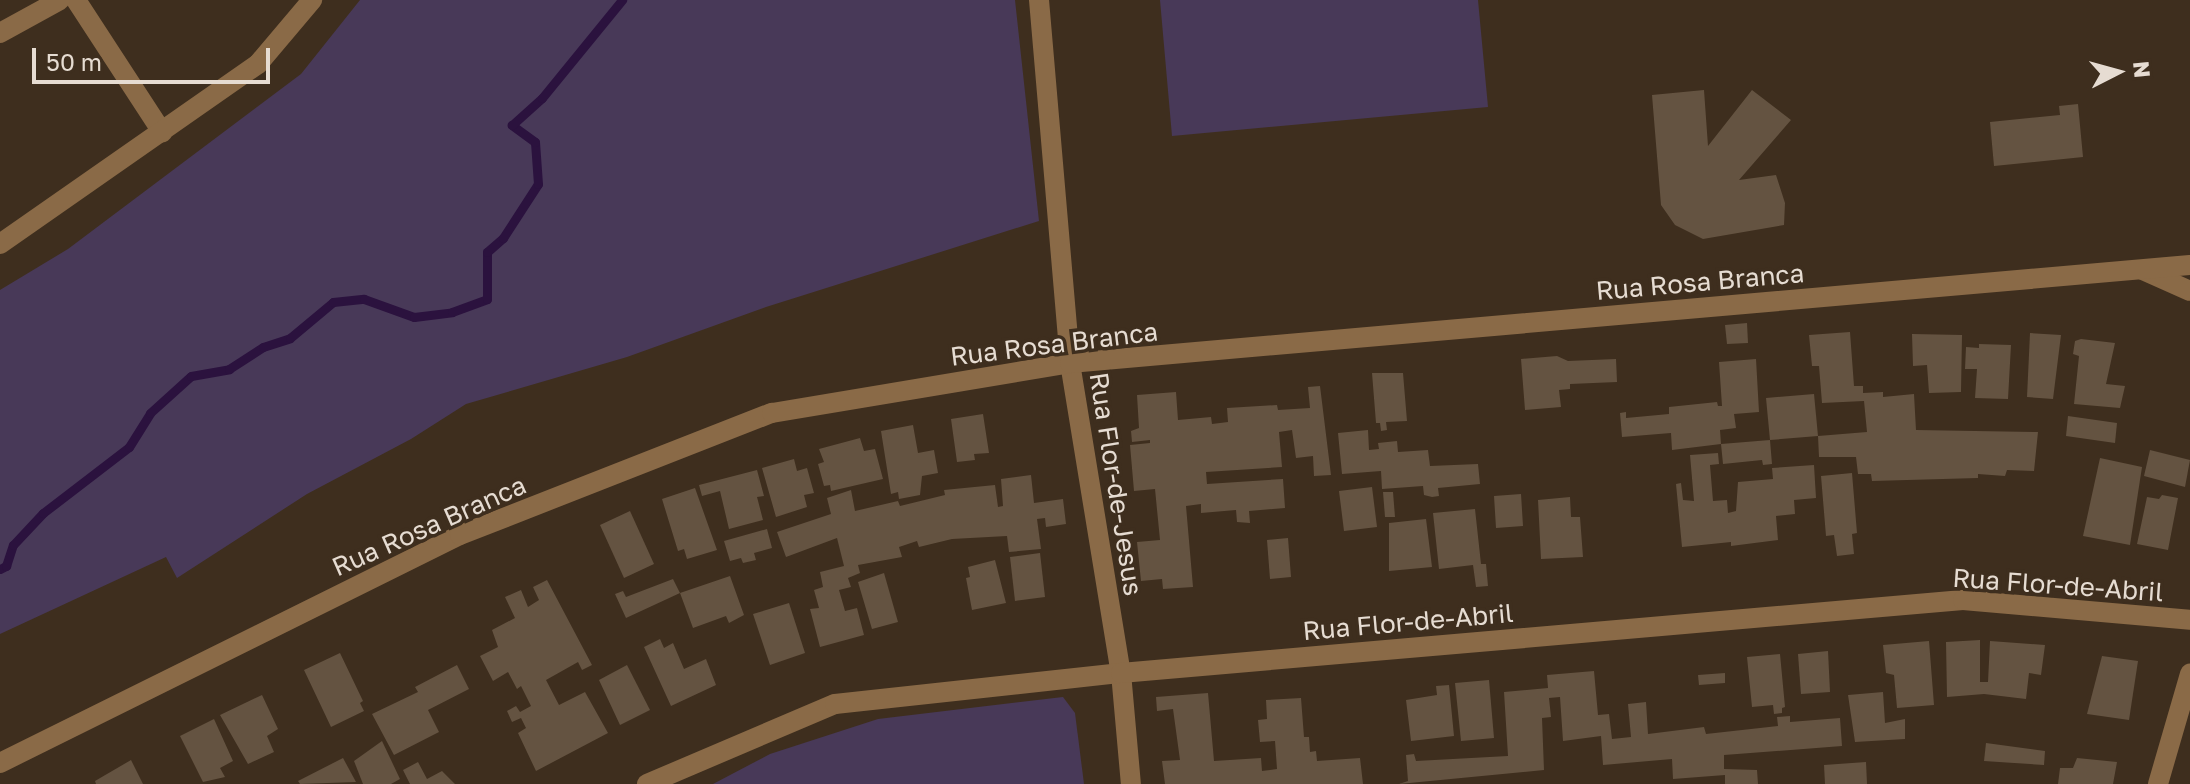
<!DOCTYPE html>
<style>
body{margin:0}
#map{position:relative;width:2190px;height:784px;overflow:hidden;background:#3e2e1e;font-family:"Golos Text",sans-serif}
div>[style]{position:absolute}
.green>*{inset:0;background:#483958}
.stream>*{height:9px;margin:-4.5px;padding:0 4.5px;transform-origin:4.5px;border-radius:4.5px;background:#2b123e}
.building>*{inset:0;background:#645341}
.minor>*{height:20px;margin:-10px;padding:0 10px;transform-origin:10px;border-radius:10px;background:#8a6a47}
span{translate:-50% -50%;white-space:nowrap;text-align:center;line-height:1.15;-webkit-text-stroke:7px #3e2e1e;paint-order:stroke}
.street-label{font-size:26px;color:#e6dcd2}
.north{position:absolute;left:2078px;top:32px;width:80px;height:80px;-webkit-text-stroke:6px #3e2e1e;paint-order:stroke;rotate:84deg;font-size:22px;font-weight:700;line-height:32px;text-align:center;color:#e6dcd2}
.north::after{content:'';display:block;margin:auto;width:28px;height:36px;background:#e6dcd2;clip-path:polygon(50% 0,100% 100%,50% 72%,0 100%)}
.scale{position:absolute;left:32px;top:48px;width:238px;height:36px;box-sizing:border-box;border:4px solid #e6dcd2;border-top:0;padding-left:10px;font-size:24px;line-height:28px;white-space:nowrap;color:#e6dcd2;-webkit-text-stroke:6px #3e2e1e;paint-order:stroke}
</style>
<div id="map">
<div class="green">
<div style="clip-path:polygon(360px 0,1015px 0,1039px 221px,766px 307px,627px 357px,466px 404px,411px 439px,307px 494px,177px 578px,166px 557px,0 634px,0 290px,68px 249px,301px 74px)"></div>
<div style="clip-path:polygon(1160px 0,1478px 0,1488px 107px,1172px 136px)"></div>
<div style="clip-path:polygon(1063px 697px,1075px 713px,1084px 784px,713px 784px,770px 754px,878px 719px)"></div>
</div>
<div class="stream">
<div style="left:0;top:569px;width:7px;rotate:-27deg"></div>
<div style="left:6px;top:566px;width:22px;rotate:-72deg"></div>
<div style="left:13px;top:545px;width:44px;rotate:-46.8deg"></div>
<div style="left:43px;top:513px;width:108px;rotate:-37.5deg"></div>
<div style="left:129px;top:447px;width:40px;rotate:-58deg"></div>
<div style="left:150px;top:413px;width:55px;rotate:-42.1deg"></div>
<div style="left:191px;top:376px;width:39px;rotate:-10deg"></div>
<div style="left:229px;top:369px;width:40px;rotate:-32.9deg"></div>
<div style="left:263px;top:347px;width:28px;rotate:-18deg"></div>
<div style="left:290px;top:338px;width:56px;rotate:-39.9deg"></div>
<div style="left:333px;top:302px;width:31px;rotate:-6deg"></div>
<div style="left:364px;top:299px;width:53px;rotate:19.8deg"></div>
<div style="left:414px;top:317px;width:38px;rotate:-7deg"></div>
<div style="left:452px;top:312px;width:37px;rotate:-20deg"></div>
<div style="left:487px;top:299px;width:47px;rotate:-90deg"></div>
<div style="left:487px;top:252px;width:21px;rotate:-41deg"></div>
<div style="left:503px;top:238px;width:64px;rotate:-57.1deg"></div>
<div style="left:538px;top:184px;width:42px;rotate:-94.1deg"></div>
<div style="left:535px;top:142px;width:29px;rotate:-144deg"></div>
<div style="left:512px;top:125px;width:40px;rotate:-42deg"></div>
<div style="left:542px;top:98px;width:127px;rotate:-50.8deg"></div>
</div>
<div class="building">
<div style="clip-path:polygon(1704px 90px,1708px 146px,1752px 90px,1791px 120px,1739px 180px,1776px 175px,1785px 203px,1784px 225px,1703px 239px,1675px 225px,1661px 205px,1652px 95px)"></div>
<div style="clip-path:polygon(2078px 104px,2083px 157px,1994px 166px,1990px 122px,2060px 115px,2059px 106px)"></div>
<div style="clip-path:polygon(1747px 323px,1748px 343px,1727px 344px,1725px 325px)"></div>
<div style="clip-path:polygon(1850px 332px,1854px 386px,1863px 386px,1863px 393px,1883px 392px,1883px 397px,1914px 394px,1916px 430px,2038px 432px,2034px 471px,2007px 470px,2005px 476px,1978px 474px,1978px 478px,1872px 481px,1871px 474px,1858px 474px,1856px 457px,1819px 457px,1818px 436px,1867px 432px,1864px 401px,1822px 403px,1819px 366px,1812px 366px,1809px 335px)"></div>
<div style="clip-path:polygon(2030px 333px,2061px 335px,2053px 399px,2027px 397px)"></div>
<div style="clip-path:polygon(1912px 334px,1962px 335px,1961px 392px,1929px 393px,1927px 365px,1913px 366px)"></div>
<div style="clip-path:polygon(2081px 339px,2115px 343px,2106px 384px,2125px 386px,2120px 408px,2074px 404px,2079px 356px,2073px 354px,2075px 341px)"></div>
<div style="clip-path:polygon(1979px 344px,2011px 345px,2008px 399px,1975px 398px,1977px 369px,1965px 369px,1966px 347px,1979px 348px)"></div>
<div style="clip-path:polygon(1557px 356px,1568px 361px,1616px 359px,1617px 382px,1570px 384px,1570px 389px,1559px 390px,1561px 407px,1525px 410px,1521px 359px)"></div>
<div style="clip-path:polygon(1756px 359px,1759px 412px,1734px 414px,1736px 428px,1720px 430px,1721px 444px,1672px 450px,1671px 433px,1622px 437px,1620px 413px,1626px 412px,1626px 418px,1669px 414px,1669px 407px,1717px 402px,1718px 406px,1722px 406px,1719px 362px)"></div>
<div style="clip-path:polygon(1372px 373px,1403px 373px,1407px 421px,1386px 422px,1387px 430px,1381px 431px,1380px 423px,1376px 423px)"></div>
<div style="clip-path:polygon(1320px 386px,1331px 475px,1314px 476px,1313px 456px,1296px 458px,1292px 430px,1279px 432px,1282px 467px,1206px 472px,1207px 484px,1283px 479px,1285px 508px,1249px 511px,1250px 523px,1237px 522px,1236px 510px,1201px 513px,1201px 504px,1186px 506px,1193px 587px,1163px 589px,1162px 579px,1141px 581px,1137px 542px,1160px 540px,1155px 489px,1134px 491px,1130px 445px,1150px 443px,1150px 440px,1132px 442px,1131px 431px,1139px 428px,1137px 395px,1176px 392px,1178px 420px,1211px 417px,1212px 424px,1228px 422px,1227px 408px,1277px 405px,1278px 410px,1310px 408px,1308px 387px)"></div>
<div style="clip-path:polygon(1814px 394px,1818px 436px,1770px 440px,1766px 398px)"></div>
<div style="clip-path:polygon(983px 414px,989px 453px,974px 454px,975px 460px,957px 462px,951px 419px)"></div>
<div style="clip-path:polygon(2068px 416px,2117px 423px,2115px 443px,2066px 436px)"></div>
<div style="clip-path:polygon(913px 425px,918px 453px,934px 450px,938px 473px,922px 476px,920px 495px,899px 499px,898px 492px,891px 494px,881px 431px)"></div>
<div style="clip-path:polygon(1368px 430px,1369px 450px,1379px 449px,1378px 443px,1397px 441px,1398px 452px,1428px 450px,1430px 466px,1478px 464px,1480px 484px,1438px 488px,1439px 496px,1432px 497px,1424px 495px,1423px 486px,1382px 489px,1381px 471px,1342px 474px,1338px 433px)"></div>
<div style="clip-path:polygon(860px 438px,864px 451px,875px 449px,883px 479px,831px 491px,830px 485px,824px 486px,818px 464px,824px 462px,819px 449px)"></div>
<div style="clip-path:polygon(1770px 440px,1772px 464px,1763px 465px,1762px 460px,1723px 464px,1721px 444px)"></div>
<div style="clip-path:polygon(2150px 450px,2190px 460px,2185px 487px,2144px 476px)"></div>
<div style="clip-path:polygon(1718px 453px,1719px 464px,1710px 465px,1713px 501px,1727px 500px,1728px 513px,1736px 511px,1738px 482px,1773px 479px,1772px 468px,1814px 465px,1816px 498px,1794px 500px,1795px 514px,1776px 516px,1778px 540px,1731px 546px,1731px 542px,1682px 547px,1676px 484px,1681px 483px,1683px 500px,1694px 501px,1690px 455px)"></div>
<div style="clip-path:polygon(2100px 458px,2142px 467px,2130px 545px,2083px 536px)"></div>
<div style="clip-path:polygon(794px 459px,797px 471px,807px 468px,814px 493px,804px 495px,807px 507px,776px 517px,762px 468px)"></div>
<div style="clip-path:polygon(757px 470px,764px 496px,757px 497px,763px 520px,729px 529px,720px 491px,702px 496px,699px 485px)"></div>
<div style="clip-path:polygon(1852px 473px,1857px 533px,1852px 534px,1854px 554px,1837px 556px,1834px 535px,1826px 536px,1821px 476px)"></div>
<div style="clip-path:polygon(1031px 475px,1034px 503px,1063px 499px,1066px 524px,1046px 527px,1045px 518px,1037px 519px,1041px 549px,1009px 552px,1007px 536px,952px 539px,919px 547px,917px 541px,899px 547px,902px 557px,858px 565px,860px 573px,848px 578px,851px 587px,839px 590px,845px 611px,857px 608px,864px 635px,820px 647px,810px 609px,819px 608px,814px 590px,823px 587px,820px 572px,844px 566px,837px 538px,786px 557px,777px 532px,831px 514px,827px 498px,851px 490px,855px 511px,898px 501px,900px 506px,945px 495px,944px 490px,995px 485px,998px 507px,1003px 506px,1001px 479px)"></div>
<div style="clip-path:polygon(1372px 487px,1377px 527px,1344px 531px,1339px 491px)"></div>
<div style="clip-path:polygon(695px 488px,717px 550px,687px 559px,684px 549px,678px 551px,662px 499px)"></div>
<div style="clip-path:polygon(1383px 492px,1393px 492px,1395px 517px,1385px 517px)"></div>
<div style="clip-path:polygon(1521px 494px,1523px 526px,1496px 528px,1494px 496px)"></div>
<div style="clip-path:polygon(2162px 495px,2178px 498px,2168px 550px,2137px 544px,2147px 497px,2159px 499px)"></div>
<div style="clip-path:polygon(1570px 497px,1571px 517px,1580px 517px,1583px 557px,1541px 559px,1538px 500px)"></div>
<div style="clip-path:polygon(1475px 509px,1481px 564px,1486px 564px,1488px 586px,1476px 587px,1473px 565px,1439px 569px,1433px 513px)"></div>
<div style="clip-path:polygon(630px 511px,654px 564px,624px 578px,600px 525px)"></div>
<div style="clip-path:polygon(1426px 519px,1432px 567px,1389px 571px,1389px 523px)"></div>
<div style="clip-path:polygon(767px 529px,772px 548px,754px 553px,756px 560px,743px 563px,741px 558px,730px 561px,724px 541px)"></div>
<div style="clip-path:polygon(1288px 538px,1291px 577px,1270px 579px,1267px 540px)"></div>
<div style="clip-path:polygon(1040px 553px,1045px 597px,1015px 601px,1010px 557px)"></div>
<div style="clip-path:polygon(995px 560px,1006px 603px,972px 610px,966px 578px,970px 577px,968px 567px)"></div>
<div style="clip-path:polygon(884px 573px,898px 622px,872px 629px,858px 582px)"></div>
<div style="clip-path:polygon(730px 576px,744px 615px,729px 623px,726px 616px,693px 628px,680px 593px)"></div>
<div style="clip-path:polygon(673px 579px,680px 593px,626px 618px,615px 594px,623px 591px,626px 597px)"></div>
<div style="clip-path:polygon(547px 580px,592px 665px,582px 670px,578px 662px,546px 680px,559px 705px,585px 692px,608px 733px,536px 771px,518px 733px,526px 728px,521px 718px,512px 722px,507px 711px,516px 706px,520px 712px,531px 706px,521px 686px,517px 689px,508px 672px,493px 681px,480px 656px,498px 647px,492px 630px,515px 618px,505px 597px,521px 590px,528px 607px,539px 600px,533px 587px)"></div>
<div style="clip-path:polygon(789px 603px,805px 653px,770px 665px,753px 614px)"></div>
<div style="clip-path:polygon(660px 639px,664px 648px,673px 643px,684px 669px,706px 659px,716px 685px,671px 706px,644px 647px)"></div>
<div style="clip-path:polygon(1980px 640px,1980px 682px,1988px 682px,1990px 641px,2045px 645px,2041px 675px,2029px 673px,2026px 699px,1984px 694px,1947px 697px,1946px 642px)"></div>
<div style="clip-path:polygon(1929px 641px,1934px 705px,1897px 708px,1894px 675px,1886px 673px,1883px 645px)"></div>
<div style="clip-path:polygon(1828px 651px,1830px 692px,1801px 694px,1798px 654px)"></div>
<div style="clip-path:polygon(340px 653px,363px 701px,360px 703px,364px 711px,331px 727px,304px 670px)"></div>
<div style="clip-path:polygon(1780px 654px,1785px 707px,1782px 708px,1782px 713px,1774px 714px,1773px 705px,1752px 707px,1747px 657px)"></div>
<div style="clip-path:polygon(2102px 656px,2138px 661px,2129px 720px,2087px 714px)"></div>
<div style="clip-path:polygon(457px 665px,469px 689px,428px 710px,439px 732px,394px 755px,372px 714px,418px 692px,415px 687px)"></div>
<div style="clip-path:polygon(627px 665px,650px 710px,620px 725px,599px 680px)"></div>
<div style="clip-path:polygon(1594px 671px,1598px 715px,1609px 714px,1612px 739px,1631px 737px,1628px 704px,1646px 702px,1648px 734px,1704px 727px,1706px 734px,1778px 726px,1777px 717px,1790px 716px,1790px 722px,1840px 718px,1842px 746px,1724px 755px,1724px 769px,1757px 770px,1758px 784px,1725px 784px,1725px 775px,1673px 779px,1672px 759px,1603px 765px,1601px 736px,1563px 741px,1560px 697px,1549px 698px,1551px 717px,1542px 718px,1544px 770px,1399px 784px,1408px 781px,1406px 755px,1414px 754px,1416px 761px,1508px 756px,1504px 692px,1548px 688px,1547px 675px)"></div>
<div style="clip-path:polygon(1725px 673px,1725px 683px,1699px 685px,1698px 675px)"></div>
<div style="clip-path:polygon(1489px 680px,1494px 738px,1461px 741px,1455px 683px)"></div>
<div style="clip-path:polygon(1449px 685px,1454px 736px,1411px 741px,1406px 700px,1437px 695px,1436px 686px)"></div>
<div style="clip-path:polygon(1883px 692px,1885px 723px,1905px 719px,1905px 739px,1855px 742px,1848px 695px)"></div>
<div style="clip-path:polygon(1208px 693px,1214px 761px,1261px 758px,1262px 771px,1277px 769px,1275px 741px,1260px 742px,1258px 720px,1267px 719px,1266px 700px,1301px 698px,1304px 737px,1309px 737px,1310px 752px,1316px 751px,1317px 761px,1360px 758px,1363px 784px,1165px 784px,1162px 761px,1180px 760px,1173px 709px,1157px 711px,1156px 697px)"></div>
<div style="clip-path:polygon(262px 695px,278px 729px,267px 736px,274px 752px,248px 764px,220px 715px)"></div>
<div style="clip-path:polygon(214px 719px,233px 761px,220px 768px,225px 777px,203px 782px,180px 736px)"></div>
<div style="clip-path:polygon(382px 741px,400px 779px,391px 784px,363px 784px,354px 761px)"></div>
<div style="clip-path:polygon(1986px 743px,2045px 751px,2044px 765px,1984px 761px)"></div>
<div style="clip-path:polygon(343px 758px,356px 782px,300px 784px,298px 781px)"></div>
<div style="clip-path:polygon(2077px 758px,2117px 762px,2113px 784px,2058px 784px,2060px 768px,2073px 768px)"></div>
<div style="clip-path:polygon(131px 760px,143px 784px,96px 784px,95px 781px)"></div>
<div style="clip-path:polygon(418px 762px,427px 779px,442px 771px,455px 784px,410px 784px,403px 770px)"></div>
<div style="clip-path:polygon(1866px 762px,1867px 784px,1825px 784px,1824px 765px)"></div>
</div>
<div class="minor">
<div style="left:76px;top:0;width:158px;rotate:56.9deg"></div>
<div style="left:1039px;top:0;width:364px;rotate:85.1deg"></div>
<div style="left:1070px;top:363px;width:314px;rotate:80.7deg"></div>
<div style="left:1121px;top:673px;width:111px;rotate:84.9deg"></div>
<div style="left:0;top:33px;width:68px;rotate:-28.8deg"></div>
<div style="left:0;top:244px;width:315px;rotate:-34.9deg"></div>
<div style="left:258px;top:64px;width:84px;rotate:-49.8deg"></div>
<div style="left:2143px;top:270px;width:51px;rotate:24.1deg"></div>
<div style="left:0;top:763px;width:513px;rotate:-26.37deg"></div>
<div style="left:460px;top:535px;width:335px;rotate:-21.4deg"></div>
<div style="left:772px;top:413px;width:302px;rotate:-9.5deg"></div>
<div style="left:1070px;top:363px;width:1124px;rotate:-5deg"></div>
<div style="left:647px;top:784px;width:204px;rotate:-23.1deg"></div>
<div style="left:835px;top:704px;width:288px;rotate:-6.2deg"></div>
<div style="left:1121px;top:673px;width:845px;rotate:-4.96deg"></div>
<div style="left:1963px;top:600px;width:228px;rotate:5deg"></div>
<div style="left:2158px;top:784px;width:115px;rotate:-73.8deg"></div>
</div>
<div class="street-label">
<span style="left:1700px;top:282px;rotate:-5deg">Rua Rosa Branca</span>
<span style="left:1054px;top:344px;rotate:-7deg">Rua Rosa Branca</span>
<span style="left:1116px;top:484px;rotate:81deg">Rua Flor-de-Jesus</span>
<span style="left:429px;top:526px;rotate:-24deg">Rua Rosa Branca</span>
<span style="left:2058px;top:585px;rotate:4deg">Rua Flor-de-Abril</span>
<span style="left:1408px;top:622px;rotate:-5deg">Rua Flor-de-Abril</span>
</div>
<div class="north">N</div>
<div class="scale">50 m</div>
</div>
